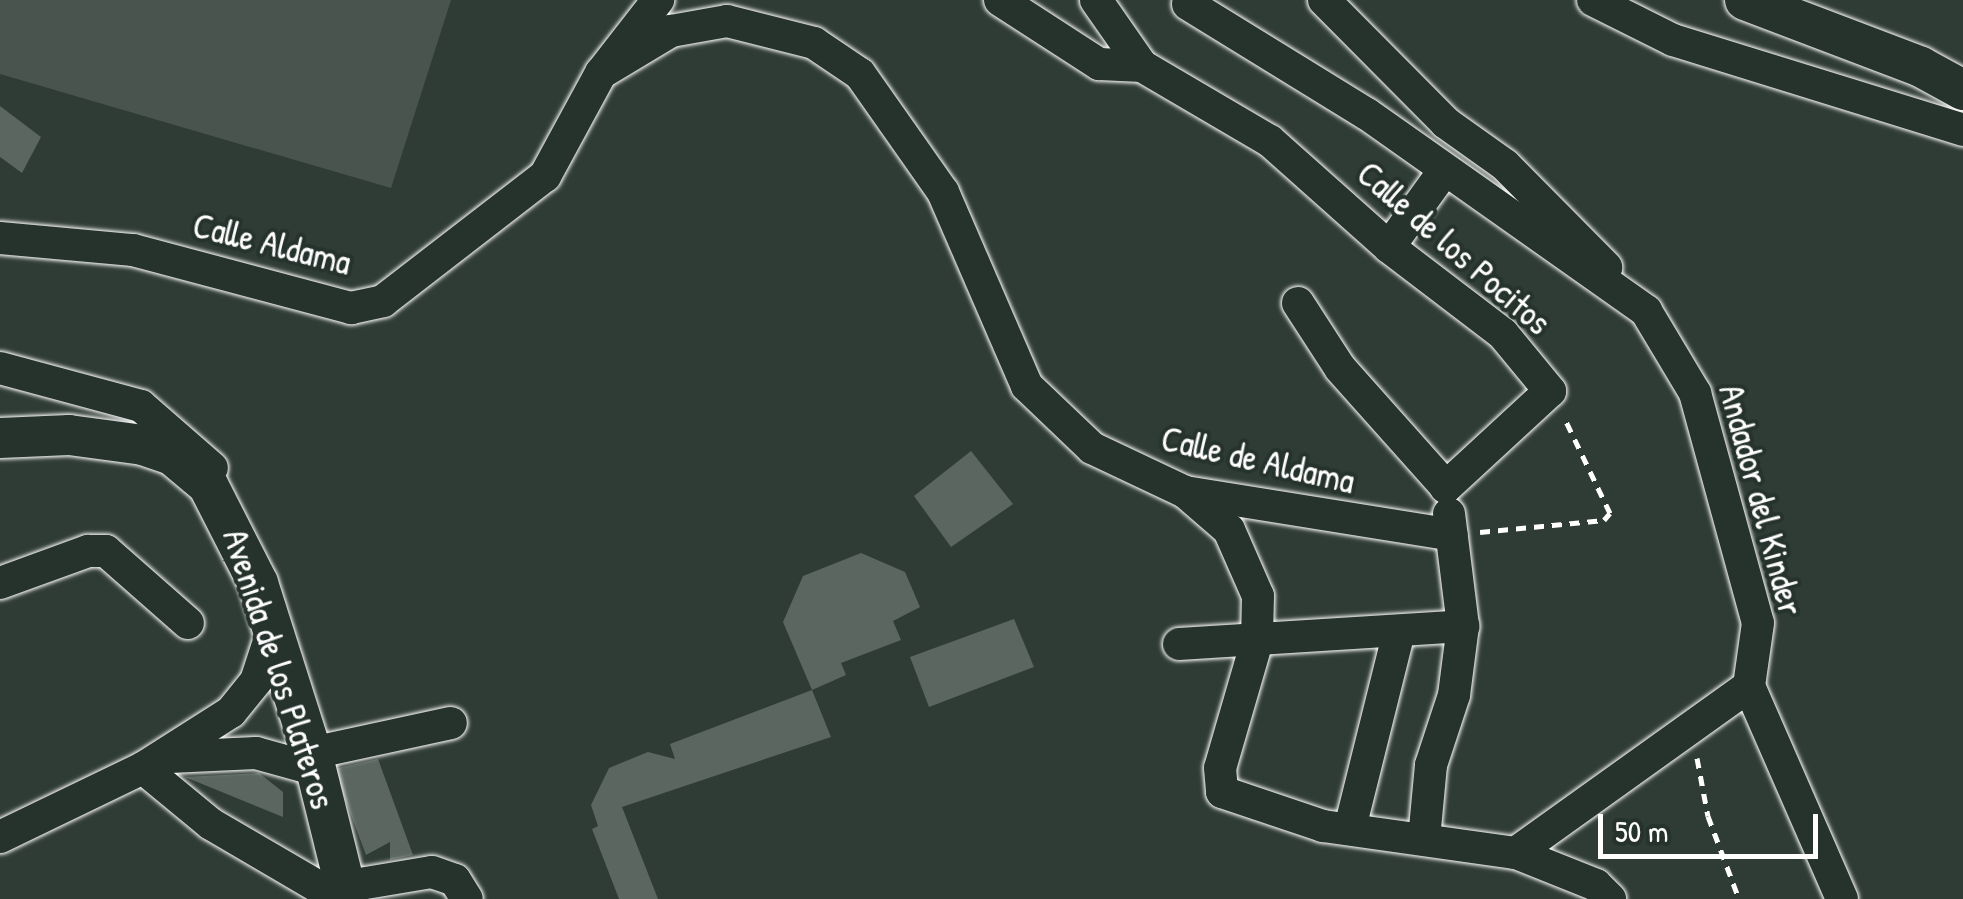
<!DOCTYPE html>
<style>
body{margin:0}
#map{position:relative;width:1963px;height:899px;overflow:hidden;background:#2f3b35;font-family:"Patrick Hand",sans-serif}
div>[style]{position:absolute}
.green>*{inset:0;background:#4a544f}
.building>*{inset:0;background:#5b6661}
.path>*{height:5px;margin-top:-2.5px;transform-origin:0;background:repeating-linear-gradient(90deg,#fff 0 10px,transparent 0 18px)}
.roads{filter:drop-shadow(0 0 2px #fff) drop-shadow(0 0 2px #fff)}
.minor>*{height:32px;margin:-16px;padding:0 16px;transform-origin:16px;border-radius:16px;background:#26332d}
.major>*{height:40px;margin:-20px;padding:0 20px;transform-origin:20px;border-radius:20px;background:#26332d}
span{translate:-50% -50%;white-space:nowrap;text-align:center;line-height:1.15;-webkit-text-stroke:8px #26332d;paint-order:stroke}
.street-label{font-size:35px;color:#fff}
.scale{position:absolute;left:1598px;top:814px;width:220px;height:45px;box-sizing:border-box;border:5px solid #fff;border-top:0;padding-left:12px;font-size:30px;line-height:35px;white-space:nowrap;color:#fff;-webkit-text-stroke:8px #26332d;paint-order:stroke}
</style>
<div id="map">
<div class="green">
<div style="clip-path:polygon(0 0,451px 0,391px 188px,0 74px)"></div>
</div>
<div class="building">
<div style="clip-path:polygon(0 106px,41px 137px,22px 173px,0 157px)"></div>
<div style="clip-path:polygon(971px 451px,1013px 504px,951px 547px,914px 496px)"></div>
<div style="clip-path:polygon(861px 553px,905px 572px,920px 607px,893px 621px,901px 640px,841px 663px,846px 675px,812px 690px,783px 622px,803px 576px)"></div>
<div style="clip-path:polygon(1014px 619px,1034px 667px,929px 707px,910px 657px)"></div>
<div style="clip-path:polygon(812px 690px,831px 737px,622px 807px,658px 899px,619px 899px,592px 829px,598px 826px,591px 805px,609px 768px,648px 752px,675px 759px,670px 744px)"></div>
<div style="clip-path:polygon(378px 759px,413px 855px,390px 860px,390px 842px,366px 855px,334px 769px)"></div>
<div style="clip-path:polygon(259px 773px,283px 792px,283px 817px,185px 777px)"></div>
</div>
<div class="path">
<div style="left:1480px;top:532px;width:125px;rotate:-5.5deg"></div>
<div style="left:1604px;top:520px;width:9px;rotate:-49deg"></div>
<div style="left:1610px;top:513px;width:104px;rotate:-115.6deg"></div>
<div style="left:1697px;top:758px;width:59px;rotate:79.3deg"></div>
<div style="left:1708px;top:816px;width:89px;rotate:69.5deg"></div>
</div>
<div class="roads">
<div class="minor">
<div style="left:1000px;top:0;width:118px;rotate:32.9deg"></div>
<div style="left:1099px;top:64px;width:43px;rotate:2.7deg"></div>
<div style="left:1096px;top:0;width:80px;rotate:55.1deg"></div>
<div style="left:1142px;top:66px;width:148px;rotate:30.4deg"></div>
<div style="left:1270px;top:141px;width:159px;rotate:41.7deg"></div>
<div style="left:1389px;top:247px;width:143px;rotate:37.3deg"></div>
<div style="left:1503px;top:334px;width:74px;rotate:50.5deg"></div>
<div style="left:1550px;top:391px;width:142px;rotate:137.3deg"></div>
<div style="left:1324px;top:0;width:173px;rotate:45.2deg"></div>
<div style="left:1446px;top:123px;width:72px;rotate:35.4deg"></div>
<div style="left:1505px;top:165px;width:144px;rotate:45.3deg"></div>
<div style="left:1593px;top:0;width:89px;rotate:26.6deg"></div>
<div style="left:1673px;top:40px;width:304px;rotate:17.2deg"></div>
<div style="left:1188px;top:4px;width:210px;rotate:31.6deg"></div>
<div style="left:1367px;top:114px;width:342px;rotate:35.2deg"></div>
<div style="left:1646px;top:311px;width:96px;rotate:59.1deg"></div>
<div style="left:1695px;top:393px;width:238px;rotate:74.7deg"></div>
<div style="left:1758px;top:623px;width:64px;rotate:98.1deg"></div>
<div style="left:1749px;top:686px;width:287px;rotate:144.4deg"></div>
<div style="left:601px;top:73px;width:82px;rotate:-31deg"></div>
<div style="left:671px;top:31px;width:57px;rotate:-10.1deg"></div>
<div style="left:727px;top:21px;width:90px;rotate:14.2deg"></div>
<div style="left:814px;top:43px;width:55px;rotate:34deg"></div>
<div style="left:860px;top:74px;width:144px;rotate:54.9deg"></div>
<div style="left:943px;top:192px;width:211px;rotate:66.6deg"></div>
<div style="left:1027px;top:386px;width:90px;rotate:43.6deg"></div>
<div style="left:1092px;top:448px;width:103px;rotate:25.3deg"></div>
<div style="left:1185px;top:492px;width:270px;rotate:9.1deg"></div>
<div style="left:0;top:238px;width:134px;rotate:5.2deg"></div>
<div style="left:133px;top:250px;width:226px;rotate:14.9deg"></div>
<div style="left:351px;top:308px;width:33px;rotate:-12deg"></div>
<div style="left:383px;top:301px;width:205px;rotate:-37.7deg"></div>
<div style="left:545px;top:176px;width:117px;rotate:-61.5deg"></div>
<div style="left:601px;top:73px;width:93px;rotate:-52deg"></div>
<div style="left:1389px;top:247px;width:92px;rotate:-54.2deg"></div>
<div style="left:1298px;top:303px;width:77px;rotate:57.1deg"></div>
<div style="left:1340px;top:368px;width:159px;rotate:48.3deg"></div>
<div style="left:0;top:368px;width:146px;rotate:15.1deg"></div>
<div style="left:141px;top:406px;width:94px;rotate:41.1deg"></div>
<div style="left:1185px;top:492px;width:58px;rotate:40.8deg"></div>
<div style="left:1229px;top:530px;width:72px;rotate:66.3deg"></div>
<div style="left:1258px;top:596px;width:45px;rotate:91.3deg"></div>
<div style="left:1257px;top:641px;width:132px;rotate:106.2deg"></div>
<div style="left:1220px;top:768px;width:24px;rotate:85deg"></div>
<div style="left:1222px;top:792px;width:107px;rotate:18.6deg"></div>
<div style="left:1323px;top:826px;width:195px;rotate:8deg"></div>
<div style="left:1516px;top:853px;width:86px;rotate:21.8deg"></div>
<div style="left:1596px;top:885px;width:20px;rotate:45deg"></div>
<div style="left:0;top:583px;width:94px;rotate:-20deg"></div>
<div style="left:88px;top:551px;width:18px"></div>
<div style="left:106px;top:551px;width:109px;rotate:41.3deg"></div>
<div style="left:1179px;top:644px;width:285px;rotate:-3.6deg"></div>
<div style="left:1749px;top:686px;width:232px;rotate:66.4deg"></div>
<div style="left:312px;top:753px;width:142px;rotate:-12.2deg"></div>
<div style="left:170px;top:757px;width:86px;rotate:-2.7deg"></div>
<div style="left:256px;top:753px;width:63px;rotate:15.6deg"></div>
<div style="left:143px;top:768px;width:88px;rotate:39.5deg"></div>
<div style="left:211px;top:824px;width:131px;rotate:30.3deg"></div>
<div style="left:324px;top:890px;width:109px;rotate:-9.5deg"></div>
<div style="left:432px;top:872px;width:24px;rotate:19deg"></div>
<div style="left:455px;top:880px;width:22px;rotate:58deg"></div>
<div style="left:1350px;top:828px;width:203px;rotate:-76deg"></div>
<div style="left:0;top:837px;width:159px;rotate:-25.8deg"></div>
<div style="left:143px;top:768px;width:104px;rotate:-32.5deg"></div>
<div style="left:231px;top:712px;width:40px;rotate:-51deg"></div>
<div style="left:256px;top:681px;width:48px;rotate:-71.9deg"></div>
<div style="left:1424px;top:839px;width:74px;rotate:-84.6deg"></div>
<div style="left:1431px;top:765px;width:74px;rotate:-71.8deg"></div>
<div style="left:1454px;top:695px;width:70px;rotate:-82.6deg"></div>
<div style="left:1463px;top:626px;width:113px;rotate:-97.1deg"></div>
</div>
<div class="major">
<div style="left:1745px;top:0;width:188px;rotate:20.8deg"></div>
<div style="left:1921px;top:67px;width:48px;rotate:28.7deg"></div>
<div style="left:0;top:438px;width:69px;rotate:-2.5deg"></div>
<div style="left:69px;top:435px;width:75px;rotate:7.7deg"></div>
<div style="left:143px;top:445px;width:31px;rotate:19deg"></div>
<div style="left:172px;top:455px;width:47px;rotate:39.8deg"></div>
<div style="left:208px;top:485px;width:110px;rotate:63deg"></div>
<div style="left:258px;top:583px;width:178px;rotate:72.4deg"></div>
<div style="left:312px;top:753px;width:150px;rotate:76.1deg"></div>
</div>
</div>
<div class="street-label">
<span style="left:272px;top:244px;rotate:14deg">Calle Aldama</span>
<span style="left:1454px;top:248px;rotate:41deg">Calle de los Pocitos</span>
<span style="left:1258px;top:460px;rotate:13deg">Calle de Aldama</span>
<span style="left:1761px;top:500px;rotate:75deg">Andador del Kinder</span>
<span style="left:279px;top:669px;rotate:72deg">Avenida de los Plateros</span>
</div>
<div class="scale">50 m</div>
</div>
